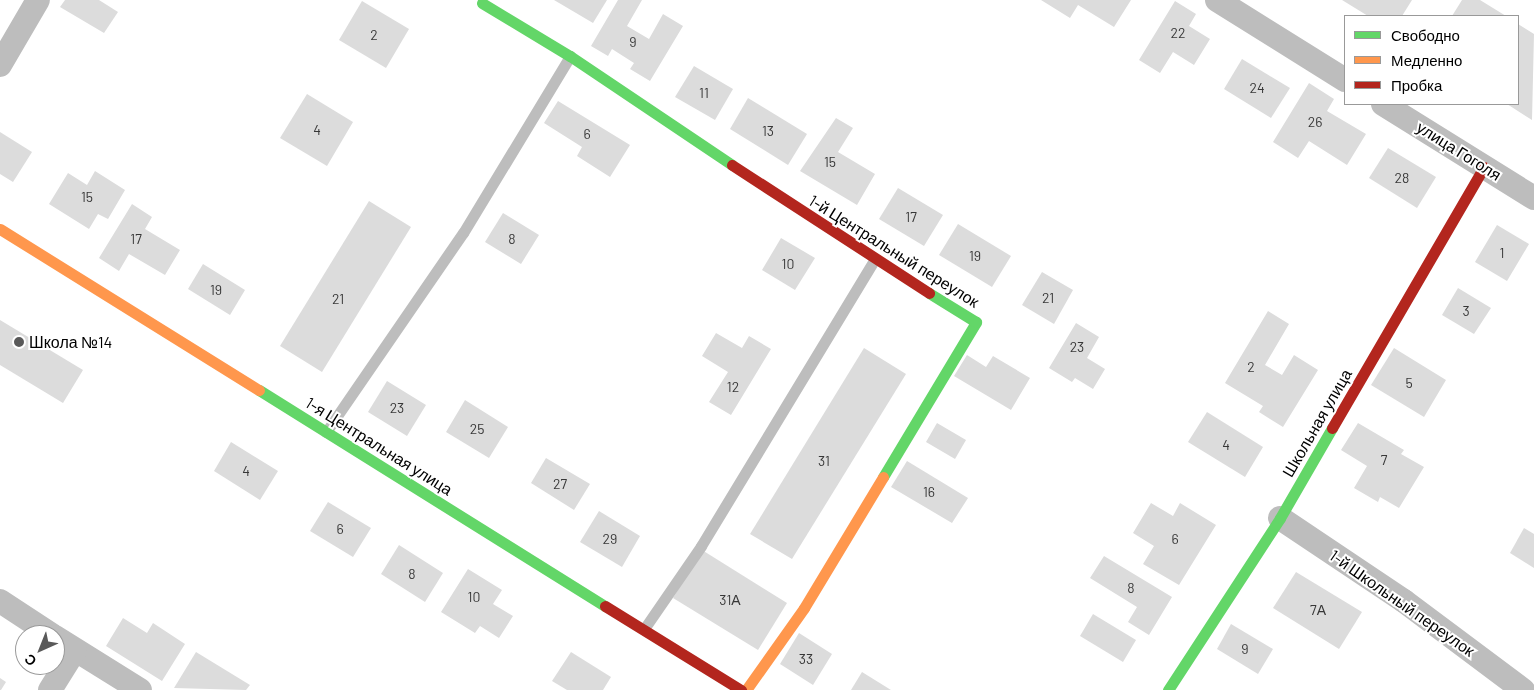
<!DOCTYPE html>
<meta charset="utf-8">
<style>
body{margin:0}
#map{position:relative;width:1534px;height:690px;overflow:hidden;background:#fff;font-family:Barlow,sans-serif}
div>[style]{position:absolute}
.building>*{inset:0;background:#dcdcdc}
.lane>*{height:11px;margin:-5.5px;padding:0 5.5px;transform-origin:5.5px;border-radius:5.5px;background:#bdbdbd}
.street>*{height:24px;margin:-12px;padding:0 12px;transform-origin:12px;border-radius:12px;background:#bdbdbd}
.fast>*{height:11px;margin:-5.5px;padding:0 5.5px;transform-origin:5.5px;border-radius:5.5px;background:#63d668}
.slow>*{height:11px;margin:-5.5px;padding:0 5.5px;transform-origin:5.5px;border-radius:5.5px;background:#ff974d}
.jam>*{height:11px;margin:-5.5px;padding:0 5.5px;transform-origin:5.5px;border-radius:5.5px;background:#b3261e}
.dots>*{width:14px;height:14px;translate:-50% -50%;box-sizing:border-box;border:2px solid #fff;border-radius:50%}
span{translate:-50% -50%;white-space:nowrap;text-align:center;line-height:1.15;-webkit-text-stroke:4px #fff;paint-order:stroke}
.number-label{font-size:14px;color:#373737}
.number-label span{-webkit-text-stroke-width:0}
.street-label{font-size:16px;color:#000}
.poi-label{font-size:16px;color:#000}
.left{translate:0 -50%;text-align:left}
.legend{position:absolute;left:1344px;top:15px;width:175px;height:90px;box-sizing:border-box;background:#fff;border:1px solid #999;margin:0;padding:6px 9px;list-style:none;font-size:15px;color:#000}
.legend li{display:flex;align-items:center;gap:10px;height:25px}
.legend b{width:25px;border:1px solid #999}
.north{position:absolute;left:15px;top:625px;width:50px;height:50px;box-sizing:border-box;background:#fff;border:1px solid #999;border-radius:50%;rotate:224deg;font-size:14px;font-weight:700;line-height:20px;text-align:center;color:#000}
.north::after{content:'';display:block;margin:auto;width:18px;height:22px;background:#595959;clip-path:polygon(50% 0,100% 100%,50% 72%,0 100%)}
</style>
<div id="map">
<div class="building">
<div style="clip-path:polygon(65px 0,99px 0,118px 12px,104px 33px,60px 7px)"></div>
<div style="clip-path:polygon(554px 0,607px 0,593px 23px)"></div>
<div style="clip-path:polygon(618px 0,642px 0,627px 26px,649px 39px,663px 14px,683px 26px,650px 81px,630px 69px,634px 63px,612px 49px,608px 56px,591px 46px)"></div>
<div style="clip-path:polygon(1041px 0,1131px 0,1114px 27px,1078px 5px,1070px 18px)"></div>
<div style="clip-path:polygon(1342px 0,1412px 0,1402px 16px,1368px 16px)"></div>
<div style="clip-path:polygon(1462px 0,1480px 0,1506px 16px,1452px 16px)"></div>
<div style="clip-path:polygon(362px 1px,409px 29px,386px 68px,339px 40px)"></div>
<div style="clip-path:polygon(1175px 1px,1196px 14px,1189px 26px,1210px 39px,1194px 65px,1173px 52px,1160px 73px,1139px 60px)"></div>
<div style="clip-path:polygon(1518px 24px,1534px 34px,1532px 120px,1507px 104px,1518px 104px)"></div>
<div style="clip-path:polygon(1242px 59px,1290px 88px,1271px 118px,1224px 89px)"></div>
<div style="clip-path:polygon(694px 66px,733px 89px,715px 120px,675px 97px)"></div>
<div style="clip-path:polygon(1309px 83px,1334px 99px,1327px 111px,1366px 134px,1347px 165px,1309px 141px,1298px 158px,1273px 142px)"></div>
<div style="clip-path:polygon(307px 94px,353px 122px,327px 166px,280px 138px)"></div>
<div style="clip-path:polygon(748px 98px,807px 134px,788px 165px,730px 129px)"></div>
<div style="clip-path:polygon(558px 101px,630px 145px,610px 177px,577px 156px,582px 147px,544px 123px)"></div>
<div style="clip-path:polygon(836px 118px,853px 128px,838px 152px,875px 174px,857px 205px,800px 171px)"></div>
<div style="clip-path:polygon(0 132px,32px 152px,13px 182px,0 174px)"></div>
<div style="clip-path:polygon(1388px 148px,1436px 177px,1417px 208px,1369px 178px)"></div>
<div style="clip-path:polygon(95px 171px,125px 190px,108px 219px,98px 214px,89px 229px,49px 204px,68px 173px,87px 185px)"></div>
<div style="clip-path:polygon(898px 188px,943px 215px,924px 246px,879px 219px)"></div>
<div style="clip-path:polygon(369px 201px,411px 227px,322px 372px,280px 346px)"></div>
<div style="clip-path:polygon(132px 204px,152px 217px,145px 229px,180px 250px,165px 275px,129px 254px,119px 271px,99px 258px)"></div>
<div style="clip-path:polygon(503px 213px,539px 235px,521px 264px,485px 242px)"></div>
<div style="clip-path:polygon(958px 224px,1011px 256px,992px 287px,939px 255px)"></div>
<div style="clip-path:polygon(1497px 225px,1529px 244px,1507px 281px,1475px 262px)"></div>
<div style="clip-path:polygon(781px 238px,815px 258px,795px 290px,762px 270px)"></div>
<div style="clip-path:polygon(203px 264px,245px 290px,230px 315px,188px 289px)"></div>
<div style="clip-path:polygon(1042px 272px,1073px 290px,1054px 324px,1022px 305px)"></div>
<div style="clip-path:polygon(1458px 288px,1491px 308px,1474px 334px,1442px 315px)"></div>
<div style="clip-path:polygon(1268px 311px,1289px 324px,1265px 365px,1282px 375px,1294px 355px,1318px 370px,1283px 427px,1259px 412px,1263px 406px,1225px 383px)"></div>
<div style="clip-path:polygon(0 320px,83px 370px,63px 403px,0 365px)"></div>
<div style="clip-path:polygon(1076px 323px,1099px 337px,1087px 358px,1105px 369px,1093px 389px,1075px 378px,1072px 382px,1049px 368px)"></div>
<div style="clip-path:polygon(716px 333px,742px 348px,749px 336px,771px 349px,731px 415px,709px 402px,728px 372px,702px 356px)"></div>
<div style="clip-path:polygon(864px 348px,906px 374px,792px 559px,750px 534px)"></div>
<div style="clip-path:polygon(1394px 348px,1446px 380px,1424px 417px,1371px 385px)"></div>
<div style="clip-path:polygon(967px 355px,986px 367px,993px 356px,1030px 378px,1011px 410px,954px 376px)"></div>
<div style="clip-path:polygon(387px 381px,426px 405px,407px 436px,368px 412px)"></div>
<div style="clip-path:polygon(465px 400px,508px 427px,489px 458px,446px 432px)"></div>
<div style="clip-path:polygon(1207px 412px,1263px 447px,1245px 477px,1188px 442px)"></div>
<div style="clip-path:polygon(937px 423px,966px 440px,955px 459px,926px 442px)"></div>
<div style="clip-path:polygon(1358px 423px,1404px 450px,1401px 454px,1424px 467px,1399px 508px,1380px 497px,1378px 502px,1354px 488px,1367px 466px,1341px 450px)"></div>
<div style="clip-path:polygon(231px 442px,278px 471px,260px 500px,214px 471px)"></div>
<div style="clip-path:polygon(546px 458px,590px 484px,574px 510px,531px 483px)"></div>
<div style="clip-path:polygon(907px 461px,968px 498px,952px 523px,891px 487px)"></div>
<div style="clip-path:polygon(328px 502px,371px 528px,353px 557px,310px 531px)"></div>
<div style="clip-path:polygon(1151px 503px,1173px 516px,1180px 503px,1216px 525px,1179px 585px,1143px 564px,1154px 546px,1133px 533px)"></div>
<div style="clip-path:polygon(599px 511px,640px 536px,622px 567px,580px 542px)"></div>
<div style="clip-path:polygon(1524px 528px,1534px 534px,1534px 568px,1510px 553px)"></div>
<div style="clip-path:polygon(399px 545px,443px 573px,425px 602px,381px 574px)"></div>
<div style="clip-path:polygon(702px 550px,787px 603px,758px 650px,673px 598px)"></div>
<div style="clip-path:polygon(1104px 556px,1172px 597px,1149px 635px,1128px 622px,1137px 607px,1090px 578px)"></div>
<div style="clip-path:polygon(468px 569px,502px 590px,493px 604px,513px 616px,499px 638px,480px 626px,475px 633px,441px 612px)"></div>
<div style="clip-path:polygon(1296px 572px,1362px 612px,1339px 649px,1273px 608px)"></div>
<div style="clip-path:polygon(1093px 614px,1136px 640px,1123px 662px,1080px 636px)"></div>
<div style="clip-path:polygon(123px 618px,147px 633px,153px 623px,185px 644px,162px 681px,106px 646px)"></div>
<div style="clip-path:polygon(1231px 624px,1273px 649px,1258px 674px,1217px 649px)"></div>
<div style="clip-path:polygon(799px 633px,832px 654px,813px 685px,780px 664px)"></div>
<div style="clip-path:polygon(196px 652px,250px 685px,246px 690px,174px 688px)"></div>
<div style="clip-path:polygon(571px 652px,611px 677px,603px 690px,567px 690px,552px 681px)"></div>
<div style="clip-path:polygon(862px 672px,891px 690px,851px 690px)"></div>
<div style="clip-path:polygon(0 678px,6px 682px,1px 690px,0 690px)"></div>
</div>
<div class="lane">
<div style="left:326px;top:432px;width:242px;rotate:-55.5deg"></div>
<div style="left:463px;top:233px;width:207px;rotate:-58.8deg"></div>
<div style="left:644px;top:629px;width:101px;rotate:-55.5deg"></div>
<div style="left:701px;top:546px;width:334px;rotate:-58.8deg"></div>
</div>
<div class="street">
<div style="left:1217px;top:0;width:151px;rotate:32deg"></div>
<div style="left:0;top:65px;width:75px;rotate:-59.7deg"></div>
<div style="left:1383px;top:104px;width:178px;rotate:31.9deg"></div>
<div style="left:1280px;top:518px;width:149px;rotate:33.8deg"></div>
<div style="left:1404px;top:601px;width:149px;rotate:36.8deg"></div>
<div style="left:0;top:601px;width:62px;rotate:33.2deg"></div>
<div style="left:55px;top:637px;width:100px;rotate:31.9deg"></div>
<div style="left:50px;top:690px;width:47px;rotate:-58deg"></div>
</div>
<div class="fast">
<div style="left:482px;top:3px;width:103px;rotate:31.1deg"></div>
<div style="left:570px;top:56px;width:195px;rotate:33.9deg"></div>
<div style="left:259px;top:390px;width:408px;rotate:32deg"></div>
<div style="left:883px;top:477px;width:181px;rotate:-59deg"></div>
<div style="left:976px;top:322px;width:55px;rotate:-148.3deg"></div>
<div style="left:1168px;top:690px;width:205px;rotate:-56.9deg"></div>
<div style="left:1280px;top:518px;width:104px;rotate:-60deg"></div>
</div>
<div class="slow">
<div style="left:0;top:229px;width:305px;rotate:31.9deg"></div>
<div style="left:746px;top:690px;width:100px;rotate:-54.7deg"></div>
<div style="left:804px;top:608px;width:153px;rotate:-58.9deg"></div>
</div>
<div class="jam">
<div style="left:732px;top:165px;width:235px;rotate:33deg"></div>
<div style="left:1332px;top:428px;width:302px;rotate:-59.8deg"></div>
<div style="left:605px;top:606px;width:160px;rotate:31.7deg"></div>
</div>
<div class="dots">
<div style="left:19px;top:342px;background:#595959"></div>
</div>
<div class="number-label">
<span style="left:1178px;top:33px">22</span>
<span style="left:374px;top:35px">2</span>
<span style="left:633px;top:42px">9</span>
<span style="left:1257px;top:88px">24</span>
<span style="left:704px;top:93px">11</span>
<span style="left:1315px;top:122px">26</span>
<span style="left:317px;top:130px">4</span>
<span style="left:768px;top:131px">13</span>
<span style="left:587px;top:134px">6</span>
<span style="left:830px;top:162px">15</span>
<span style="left:1402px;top:178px">28</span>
<span style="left:87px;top:197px">15</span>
<span style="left:911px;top:217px">17</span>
<span style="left:136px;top:239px">17</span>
<span style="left:512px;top:239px">8</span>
<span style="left:1502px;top:253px">1</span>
<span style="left:975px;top:256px">19</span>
<span style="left:788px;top:264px">10</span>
<span style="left:216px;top:290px">19</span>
<span style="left:1048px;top:298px">21</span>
<span style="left:338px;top:299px">21</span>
<span style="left:1466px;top:311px">3</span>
<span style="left:1077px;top:347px">23</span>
<span style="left:1251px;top:367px">2</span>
<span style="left:1409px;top:383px">5</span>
<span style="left:733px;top:387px">12</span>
<span style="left:397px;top:408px">23</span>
<span style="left:477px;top:429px">25</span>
<span style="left:1226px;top:445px">4</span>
<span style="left:1384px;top:460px">7</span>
<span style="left:824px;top:461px">31</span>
<span style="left:246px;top:471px">4</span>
<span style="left:560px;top:484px">27</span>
<span style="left:929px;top:492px">16</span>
<span style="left:340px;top:529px">6</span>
<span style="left:610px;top:539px">29</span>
<span style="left:1175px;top:539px">6</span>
<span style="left:412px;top:574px">8</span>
<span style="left:1131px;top:588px">8</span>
<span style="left:474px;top:597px">10</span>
<span style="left:730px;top:600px">31А</span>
<span style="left:1318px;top:610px">7А</span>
<span style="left:1245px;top:649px">9</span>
<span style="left:806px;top:659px">33</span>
</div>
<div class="street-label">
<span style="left:1459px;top:151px;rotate:32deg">улица Гоголя</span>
<span style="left:894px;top:251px;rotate:32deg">1-й Центральный переулок</span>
<span style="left:1317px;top:423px;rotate:-60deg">Школьная улица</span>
<span style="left:379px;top:446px;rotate:32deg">1-я Центральная улица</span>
<span style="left:1402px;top:603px;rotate:35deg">1-й Школьный переулок</span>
</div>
<div class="poi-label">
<span class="left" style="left:29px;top:342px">Школа №14</span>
</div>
<ul class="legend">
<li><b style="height:6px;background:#63d668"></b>Свободно</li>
<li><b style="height:6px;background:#ff974d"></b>Медленно</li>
<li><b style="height:6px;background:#b3261e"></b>Пробка</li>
</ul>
<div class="north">С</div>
</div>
